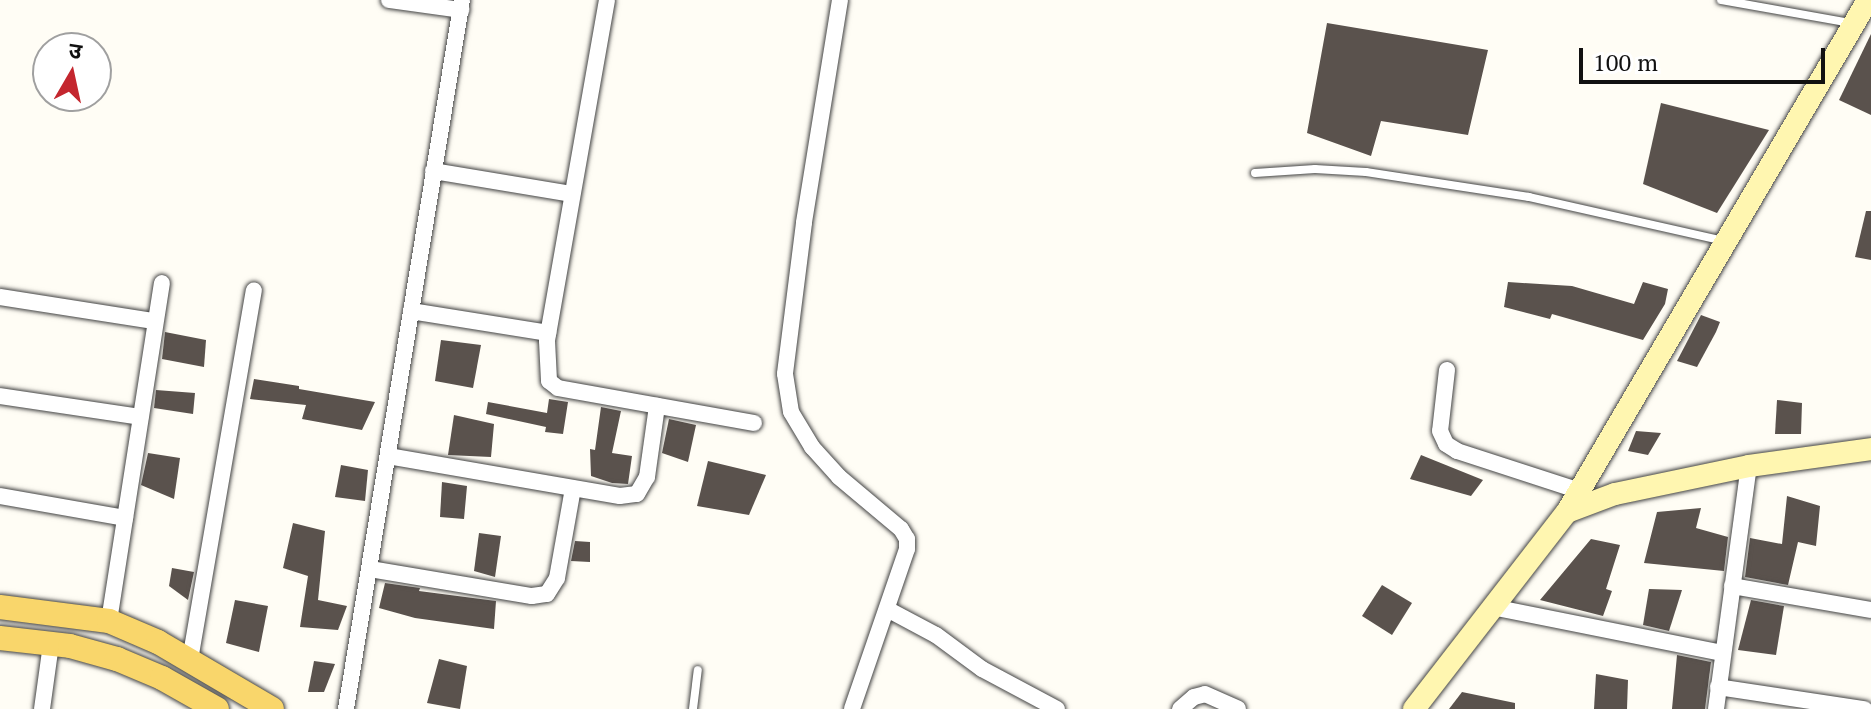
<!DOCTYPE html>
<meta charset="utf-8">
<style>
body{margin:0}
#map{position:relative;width:1871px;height:709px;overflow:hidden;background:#fffdf5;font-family:"PT Serif","Noto Sans Devanagari",serif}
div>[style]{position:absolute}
.building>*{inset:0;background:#5a524d}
.roads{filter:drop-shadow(0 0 2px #444) drop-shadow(0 0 2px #444)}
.lane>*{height:8px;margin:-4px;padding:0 4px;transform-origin:4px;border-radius:4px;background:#fff}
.street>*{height:16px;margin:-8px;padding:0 8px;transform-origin:8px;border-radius:8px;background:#fff}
.secondary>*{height:22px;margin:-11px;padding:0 11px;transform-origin:11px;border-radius:11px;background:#fff6b0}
.primary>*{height:24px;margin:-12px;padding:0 12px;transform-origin:12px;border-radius:12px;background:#f9d66b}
span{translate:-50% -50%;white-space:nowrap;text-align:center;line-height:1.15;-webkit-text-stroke:8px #fff;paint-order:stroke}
.north{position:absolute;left:32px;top:32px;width:80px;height:80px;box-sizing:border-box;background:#fff;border:2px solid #a0a0a0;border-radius:50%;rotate:9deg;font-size:22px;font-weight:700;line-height:32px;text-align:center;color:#111}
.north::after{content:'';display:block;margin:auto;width:28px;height:36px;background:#c4262e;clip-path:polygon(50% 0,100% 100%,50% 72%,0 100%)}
.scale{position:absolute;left:1579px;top:48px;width:246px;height:36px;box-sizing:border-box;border:4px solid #111;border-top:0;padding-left:10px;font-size:24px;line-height:28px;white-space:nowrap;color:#111;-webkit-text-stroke:6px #fff;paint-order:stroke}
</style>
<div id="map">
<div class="building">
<div style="clip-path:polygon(1327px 23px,1488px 50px,1468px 135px,1381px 121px,1371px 156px,1307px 133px)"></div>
<div style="clip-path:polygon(1871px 34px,1871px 115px,1839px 100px)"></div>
<div style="clip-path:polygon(1661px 103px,1769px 130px,1717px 213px,1643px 184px)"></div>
<div style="clip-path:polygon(1866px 211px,1871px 211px,1871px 260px,1855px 257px)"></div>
<div style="clip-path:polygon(1508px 282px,1572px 286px,1634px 304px,1643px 282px,1668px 289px,1665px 304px,1643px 340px,1552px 314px,1550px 319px,1504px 307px)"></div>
<div style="clip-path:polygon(1701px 315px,1720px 322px,1716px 332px,1697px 367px,1677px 361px)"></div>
<div style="clip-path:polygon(165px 332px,206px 340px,204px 367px,162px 359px)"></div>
<div style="clip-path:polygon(441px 340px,481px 345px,473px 388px,435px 381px)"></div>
<div style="clip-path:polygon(254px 379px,299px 386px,299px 389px,375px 402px,362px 430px,302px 419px,306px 405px,250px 399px)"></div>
<div style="clip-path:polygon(156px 390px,195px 393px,193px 414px,154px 408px)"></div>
<div style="clip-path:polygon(549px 399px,568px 402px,563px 434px,545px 432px,546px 427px,486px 414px,488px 402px,547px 413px)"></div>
<div style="clip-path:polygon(1777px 400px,1802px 403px,1801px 434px,1775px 434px)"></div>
<div style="clip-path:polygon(601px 407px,621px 411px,612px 453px,632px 456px,628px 484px,612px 483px,591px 476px,590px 449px,595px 450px)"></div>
<div style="clip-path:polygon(454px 415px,494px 424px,491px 457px,448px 455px)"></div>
<div style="clip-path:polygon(669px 419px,696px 425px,688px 462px,662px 453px)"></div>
<div style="clip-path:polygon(1636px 431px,1661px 433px,1648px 455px,1628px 451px)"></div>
<div style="clip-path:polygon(148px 453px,180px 458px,174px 499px,141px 485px)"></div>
<div style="clip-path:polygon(1421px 455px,1483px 480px,1471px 496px,1410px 479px)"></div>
<div style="clip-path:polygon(708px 461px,766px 475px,749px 515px,697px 506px)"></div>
<div style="clip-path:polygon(341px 465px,368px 470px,365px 501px,335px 497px)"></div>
<div style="clip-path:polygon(442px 482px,467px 486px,464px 519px,440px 517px)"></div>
<div style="clip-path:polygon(1787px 496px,1820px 506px,1816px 546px,1798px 542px,1788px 585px,1745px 577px,1750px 538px,1782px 544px)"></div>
<div style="clip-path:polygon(1701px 508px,1696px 528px,1728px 537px,1724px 571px,1644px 563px,1657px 512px)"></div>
<div style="clip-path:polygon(293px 523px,325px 531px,318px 600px,347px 606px,338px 630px,300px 627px,308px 576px,283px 568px)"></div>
<div style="clip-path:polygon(479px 533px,501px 536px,495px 577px,474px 571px)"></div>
<div style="clip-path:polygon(1591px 539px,1620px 545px,1606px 589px,1612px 591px,1603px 616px,1540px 600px)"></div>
<div style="clip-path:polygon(575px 541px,590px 542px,590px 562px,571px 561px)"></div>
<div style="clip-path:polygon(172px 568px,194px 572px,188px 600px,169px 586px)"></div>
<div style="clip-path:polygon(385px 583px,420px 588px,419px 591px,496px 601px,494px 629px,415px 618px,379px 608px)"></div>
<div style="clip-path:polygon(1382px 585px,1412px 603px,1392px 635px,1362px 616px)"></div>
<div style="clip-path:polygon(1649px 589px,1682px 590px,1669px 631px,1643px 625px)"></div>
<div style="clip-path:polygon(235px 600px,268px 606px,259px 652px,226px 643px)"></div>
<div style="clip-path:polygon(1751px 600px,1784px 606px,1776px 655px,1738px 650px)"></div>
<div style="clip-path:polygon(1677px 655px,1711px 662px,1705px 709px,1672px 709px)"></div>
<div style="clip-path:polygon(439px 659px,467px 666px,460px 709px,427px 703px)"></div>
<div style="clip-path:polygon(314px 661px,335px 664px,324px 692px,308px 692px)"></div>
<div style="clip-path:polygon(1596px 674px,1628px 680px,1627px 709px,1594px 709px)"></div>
<div style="clip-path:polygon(1462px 692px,1515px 703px,1515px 709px,1449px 709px)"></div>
</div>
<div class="roads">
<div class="lane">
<div style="left:1721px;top:0;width:131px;rotate:10.1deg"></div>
<div style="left:1255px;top:173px;width:60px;rotate:-3.8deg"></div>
<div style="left:1315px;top:169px;width:51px;rotate:3.4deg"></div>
<div style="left:1366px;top:172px;width:165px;rotate:8.7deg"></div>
<div style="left:1529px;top:197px;width:200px;rotate:12.7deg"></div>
<div style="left:693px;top:709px;width:39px;rotate:-83deg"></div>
</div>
<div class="street">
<div style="left:389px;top:0;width:73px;rotate:7.9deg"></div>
<div style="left:607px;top:0;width:346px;rotate:100deg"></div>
<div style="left:547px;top:341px;width:40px;rotate:87.1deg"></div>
<div style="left:549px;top:381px;width:11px;rotate:38deg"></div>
<div style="left:558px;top:388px;width:199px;rotate:10.1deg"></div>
<div style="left:840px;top:0;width:226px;rotate:99.2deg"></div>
<div style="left:804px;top:223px;width:152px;rotate:97.2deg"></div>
<div style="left:785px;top:374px;width:38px;rotate:81deg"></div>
<div style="left:791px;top:412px;width:41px;rotate:59deg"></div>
<div style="left:812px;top:447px;width:40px;rotate:48deg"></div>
<div style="left:839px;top:477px;width:81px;rotate:40deg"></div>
<div style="left:901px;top:529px;width:12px;rotate:59deg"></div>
<div style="left:907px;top:539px;width:10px;rotate:90deg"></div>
<div style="left:907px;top:549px;width:169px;rotate:109deg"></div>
<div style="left:433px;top:171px;width:141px;rotate:9.4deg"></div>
<div style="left:0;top:297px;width:156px;rotate:8.9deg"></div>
<div style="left:411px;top:311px;width:139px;rotate:9.1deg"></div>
<div style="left:1447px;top:370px;width:61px;rotate:96.5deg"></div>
<div style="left:1440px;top:431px;width:14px;rotate:65deg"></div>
<div style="left:1446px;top:444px;width:13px;rotate:32deg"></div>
<div style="left:1457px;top:451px;width:129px;rotate:18deg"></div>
<div style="left:0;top:396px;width:142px;rotate:8.5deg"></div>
<div style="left:388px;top:456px;width:235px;rotate:9.8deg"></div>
<div style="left:620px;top:496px;width:17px;rotate:-7deg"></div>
<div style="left:637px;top:494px;width:20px;rotate:-60deg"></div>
<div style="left:647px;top:477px;width:72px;rotate:-82deg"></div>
<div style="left:0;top:496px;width:127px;rotate:10deg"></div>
<div style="left:370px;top:569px;width:164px;rotate:9.5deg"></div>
<div style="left:532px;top:596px;width:15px;rotate:-8deg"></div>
<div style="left:547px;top:594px;width:19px;rotate:-58deg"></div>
<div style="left:557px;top:578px;width:91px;rotate:-79.9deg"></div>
<div style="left:1732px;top:586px;width:141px;rotate:9.8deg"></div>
<div style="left:1492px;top:607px;width:235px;rotate:11.3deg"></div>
<div style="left:887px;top:609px;width:55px;rotate:28deg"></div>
<div style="left:936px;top:635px;width:57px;rotate:36.5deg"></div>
<div style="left:982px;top:669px;width:85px;rotate:28.1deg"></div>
<div style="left:109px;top:621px;width:342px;rotate:-81.1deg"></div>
<div style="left:190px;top:660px;width:375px;rotate:-80.2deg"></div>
<div style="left:1718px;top:687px;width:148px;rotate:8.6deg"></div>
<div style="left:42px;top:709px;width:66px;rotate:-82.1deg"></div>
<div style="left:346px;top:709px;width:718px;rotate:-80.71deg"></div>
<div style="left:1180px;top:709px;width:18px;rotate:-41deg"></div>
<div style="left:1194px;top:697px;width:11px;rotate:-15deg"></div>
<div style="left:1205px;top:694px;width:36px;rotate:24deg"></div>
<div style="left:1716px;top:709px;width:245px;rotate:-82.3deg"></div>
</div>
<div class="secondary">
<div style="left:1567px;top:512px;width:594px;rotate:-59.55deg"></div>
<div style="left:1414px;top:709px;width:249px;rotate:-52.2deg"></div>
<div style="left:1567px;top:512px;width:51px;rotate:-20.6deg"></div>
<div style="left:1615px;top:494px;width:137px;rotate:-11.8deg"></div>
<div style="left:1749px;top:466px;width:123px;rotate:-7.9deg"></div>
</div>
<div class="primary">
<div style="left:0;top:607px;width:110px;rotate:7.3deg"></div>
<div style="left:109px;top:621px;width:53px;rotate:23.2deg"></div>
<div style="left:158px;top:642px;width:132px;rotate:30.4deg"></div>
<div style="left:0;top:638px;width:70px;rotate:6.5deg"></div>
<div style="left:70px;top:646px;width:49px;rotate:15.5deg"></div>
<div style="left:117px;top:659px;width:49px;rotate:22.9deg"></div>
<div style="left:162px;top:678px;width:63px;rotate:29.4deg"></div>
</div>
</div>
<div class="north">उ</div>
<div class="scale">100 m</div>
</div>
